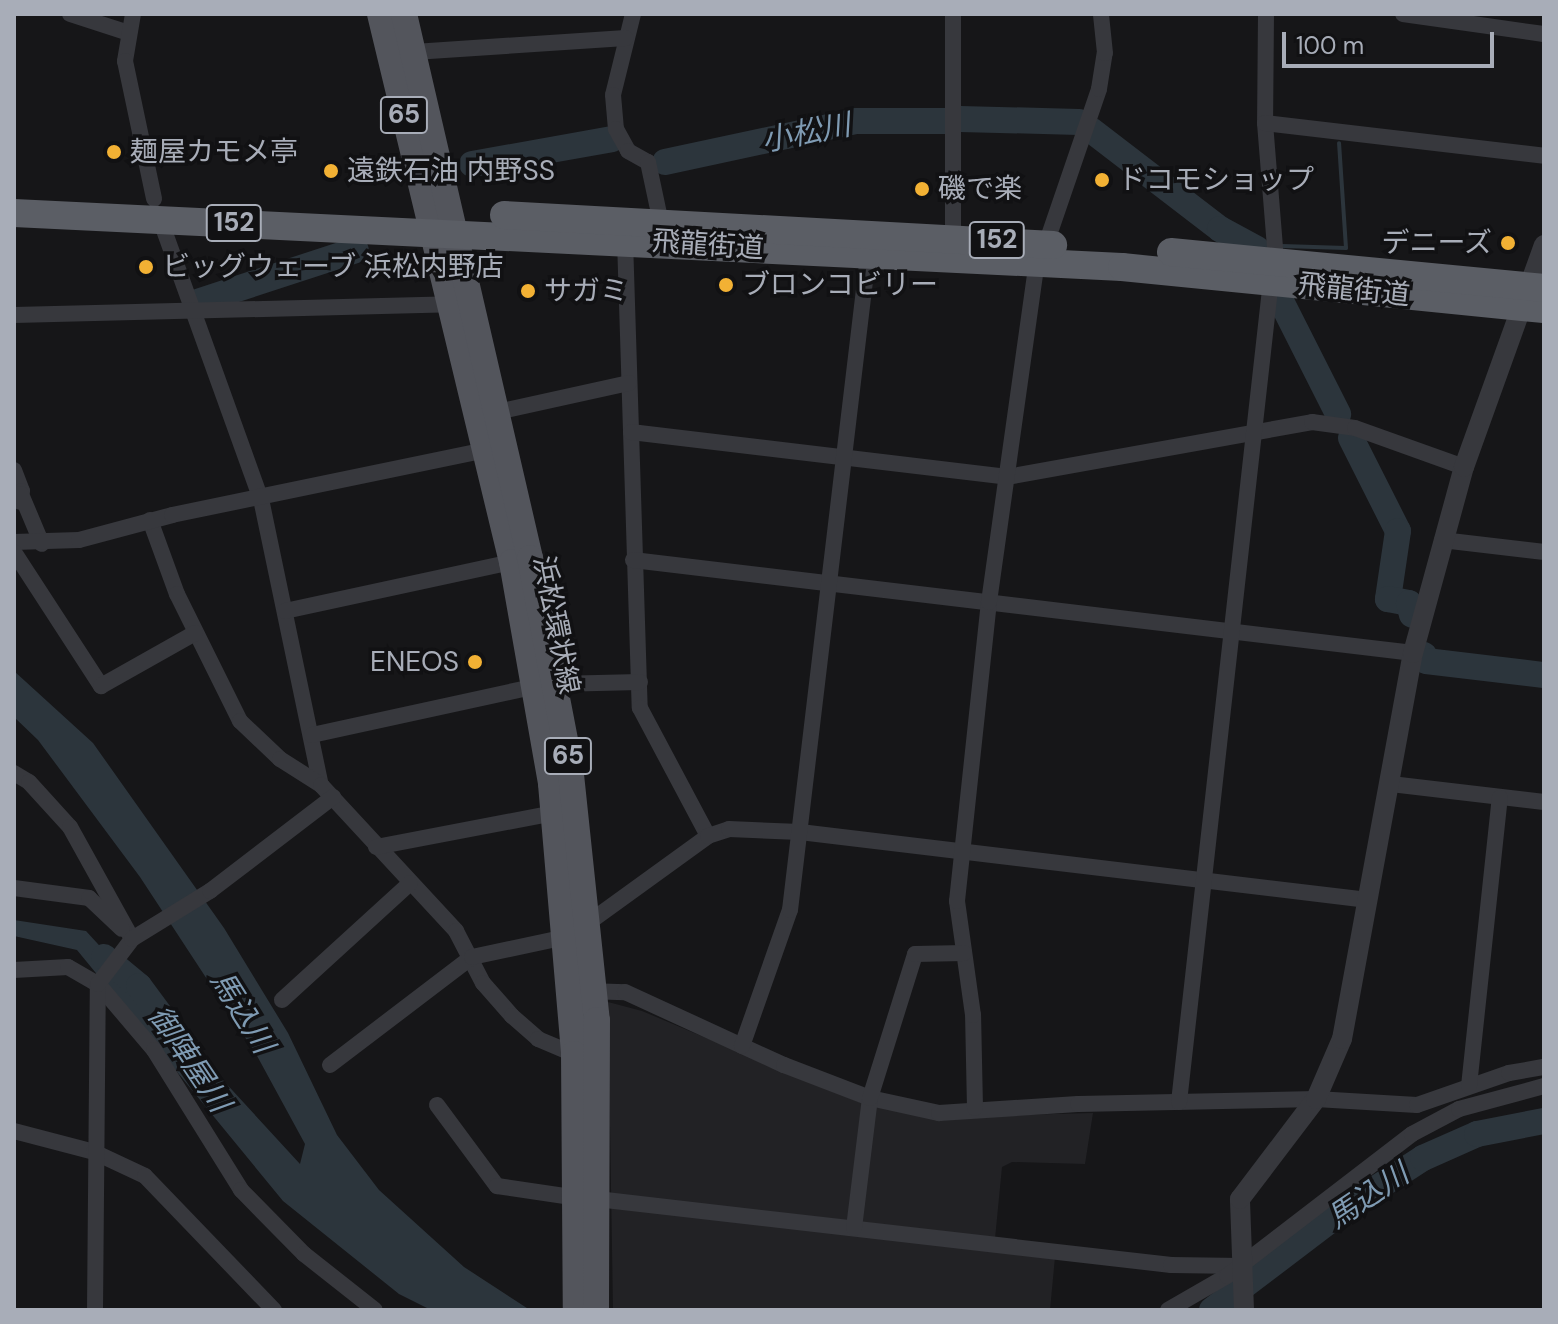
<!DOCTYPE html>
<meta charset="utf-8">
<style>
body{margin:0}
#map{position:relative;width:1558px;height:1324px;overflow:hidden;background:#161618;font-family:"DM Sans","Noto Sans JP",sans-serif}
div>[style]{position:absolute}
.built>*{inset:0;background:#222225}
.water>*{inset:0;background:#2c353c}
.stream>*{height:4px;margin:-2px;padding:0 2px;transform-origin:2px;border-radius:2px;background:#2c353c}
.river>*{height:26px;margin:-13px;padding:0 13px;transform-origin:13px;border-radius:13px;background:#2c353c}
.minor>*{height:16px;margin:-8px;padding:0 8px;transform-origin:8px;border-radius:8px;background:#37383d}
.tertiary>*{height:20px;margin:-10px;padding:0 10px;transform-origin:10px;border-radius:10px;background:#37383d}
.primary>*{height:26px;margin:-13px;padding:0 13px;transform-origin:13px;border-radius:13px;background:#53555c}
.trunk>*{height:28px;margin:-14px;padding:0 14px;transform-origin:14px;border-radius:14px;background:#5b5e65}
.dots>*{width:22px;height:22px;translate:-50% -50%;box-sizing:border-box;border:4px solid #111113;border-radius:50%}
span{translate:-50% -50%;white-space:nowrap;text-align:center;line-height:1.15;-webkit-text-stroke:7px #111113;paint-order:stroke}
.shield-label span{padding:2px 6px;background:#111113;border:2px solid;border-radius:6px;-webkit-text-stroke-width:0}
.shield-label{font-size:26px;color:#a8adb8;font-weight:700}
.poi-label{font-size:28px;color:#a8adb8}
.left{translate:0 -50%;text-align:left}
.right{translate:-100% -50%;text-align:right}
.street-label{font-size:28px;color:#a8adb8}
.water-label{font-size:30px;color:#7f9bb3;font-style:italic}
.frame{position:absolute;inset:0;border:16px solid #a8adb8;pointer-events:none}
.scale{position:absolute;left:1282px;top:32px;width:212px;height:36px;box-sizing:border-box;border:4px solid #a8adb8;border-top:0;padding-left:10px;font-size:24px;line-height:28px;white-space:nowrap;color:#a8adb8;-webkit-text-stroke:6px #111113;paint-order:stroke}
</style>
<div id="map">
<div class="built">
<div style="clip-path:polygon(608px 1002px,642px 1011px,861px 1103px,975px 1116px,1093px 1113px,1085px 1164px,1012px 1162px,1002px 1167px,994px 1249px,1055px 1257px,1050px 1310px,613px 1310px)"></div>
</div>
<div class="water">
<div style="clip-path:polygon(14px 671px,93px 743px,224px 928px,288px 1033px,337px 1135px,379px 1190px,464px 1267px,530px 1310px,431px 1310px,399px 1294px,283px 1201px,77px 950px,14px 936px,14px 920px,86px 931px,300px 1164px,305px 1144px,256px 1054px,140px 877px,38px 740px,14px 717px)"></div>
</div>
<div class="stream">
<div style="left:1282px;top:246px;width:64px;rotate:1.8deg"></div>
<div style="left:1346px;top:248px;width:105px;rotate:-93.8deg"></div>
</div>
<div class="river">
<div style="left:960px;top:119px;width:119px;rotate:1.4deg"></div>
<div style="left:1091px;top:130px;width:163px;rotate:37.5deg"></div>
<div style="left:1220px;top:229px;width:42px;rotate:28.4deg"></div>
<div style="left:665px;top:162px;width:195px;rotate:-12.1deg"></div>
<div style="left:856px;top:121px;width:92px"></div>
<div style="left:472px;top:164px;width:142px;rotate:-10.1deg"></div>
<div style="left:1280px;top:299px;width:129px;rotate:63.2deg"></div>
<div style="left:197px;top:302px;width:167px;rotate:-18.1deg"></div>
<div style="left:1351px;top:438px;width:104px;rotate:63.2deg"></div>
<div style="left:1398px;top:531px;width:69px;rotate:98.4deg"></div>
<div style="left:1388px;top:599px;width:21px;rotate:11deg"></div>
<div style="left:1409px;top:603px;width:12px;rotate:76deg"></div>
<div style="left:1424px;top:655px;width:6px;rotate:72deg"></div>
<div style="left:1426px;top:661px;width:119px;rotate:6.8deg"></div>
<div style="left:104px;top:957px;width:45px;rotate:39.6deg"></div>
<div style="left:139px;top:986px;width:47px;rotate:53.6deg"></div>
<div style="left:1212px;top:1310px;width:172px;rotate:-37.2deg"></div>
<div style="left:1349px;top:1206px;width:88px;rotate:-33deg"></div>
<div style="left:1423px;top:1158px;width:59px;rotate:-24deg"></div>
<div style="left:1477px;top:1134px;width:68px;rotate:-11deg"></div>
</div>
<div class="minor">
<div style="left:70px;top:14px;width:59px;rotate:17.8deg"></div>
<div style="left:133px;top:14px;width:48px;rotate:99.7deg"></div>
<div style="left:125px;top:61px;width:141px;rotate:78.1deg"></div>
<div style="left:633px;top:14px;width:83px;rotate:103.9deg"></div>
<div style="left:613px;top:95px;width:34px;rotate:85deg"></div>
<div style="left:616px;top:129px;width:25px;rotate:61deg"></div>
<div style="left:628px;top:151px;width:23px;rotate:29deg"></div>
<div style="left:648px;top:162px;width:62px;rotate:78deg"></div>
<div style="left:953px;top:14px;width:224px;rotate:90deg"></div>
<div style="left:1266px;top:14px;width:109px;rotate:90.5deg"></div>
<div style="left:1265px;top:123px;width:137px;rotate:85.4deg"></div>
<div style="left:1403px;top:14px;width:142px;rotate:8.1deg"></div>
<div style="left:414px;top:52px;width:212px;rotate:-3.8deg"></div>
<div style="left:1265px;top:123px;width:281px;rotate:6.7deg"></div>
<div style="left:160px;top:219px;width:298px;rotate:70.2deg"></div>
<div style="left:261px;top:499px;width:292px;rotate:78.2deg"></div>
<div style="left:625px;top:240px;width:468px;rotate:88.2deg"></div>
<div style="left:640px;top:708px;width:145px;rotate:62deg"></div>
<div style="left:1046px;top:244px;width:164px;rotate:-71.1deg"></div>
<div style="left:1099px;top:89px;width:36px;rotate:-81deg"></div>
<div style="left:1105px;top:53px;width:39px;rotate:-96deg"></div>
<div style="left:14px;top:315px;width:437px;rotate:-1.4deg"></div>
<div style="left:497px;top:412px;width:135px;rotate:-12.4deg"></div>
<div style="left:631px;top:432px;width:379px;rotate:6.8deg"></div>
<div style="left:1007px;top:477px;width:310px;rotate:-10.2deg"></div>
<div style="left:1312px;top:422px;width:43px;rotate:7.9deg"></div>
<div style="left:1355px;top:428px;width:116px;rotate:19.7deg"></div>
<div style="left:14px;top:470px;width:22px;rotate:69deg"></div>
<div style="left:22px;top:491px;width:11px;rotate:105deg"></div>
<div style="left:21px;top:494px;width:54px;rotate:67.2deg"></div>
<div style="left:150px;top:520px;width:79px;rotate:70deg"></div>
<div style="left:177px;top:594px;width:142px;rotate:63.6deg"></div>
<div style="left:240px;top:721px;width:55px;rotate:43.5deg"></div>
<div style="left:280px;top:759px;width:49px;rotate:32.4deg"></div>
<div style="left:321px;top:785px;width:199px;rotate:47.2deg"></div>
<div style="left:456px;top:931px;width:59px;rotate:62.6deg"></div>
<div style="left:483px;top:983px;width:44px;rotate:48.7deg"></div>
<div style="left:512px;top:1016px;width:35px;rotate:41deg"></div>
<div style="left:538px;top:1039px;width:39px;rotate:23deg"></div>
<div style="left:1442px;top:540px;width:103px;rotate:6.7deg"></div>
<div style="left:14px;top:542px;width:65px;rotate:-1.8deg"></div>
<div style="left:79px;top:540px;width:96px;rotate:-15deg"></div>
<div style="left:172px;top:515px;width:320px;rotate:-11.7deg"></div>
<div style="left:14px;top:552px;width:160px;rotate:57deg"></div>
<div style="left:101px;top:686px;width:108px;rotate:-29.4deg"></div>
<div style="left:633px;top:560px;width:786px;rotate:6.8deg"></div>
<div style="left:285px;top:611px;width:232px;rotate:-12.2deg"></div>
<div style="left:555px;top:684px;width:85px;rotate:-1.3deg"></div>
<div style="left:312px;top:735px;width:229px;rotate:-12.3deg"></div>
<div style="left:14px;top:773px;width:17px;rotate:31deg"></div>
<div style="left:29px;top:782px;width:61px;rotate:47.7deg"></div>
<div style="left:70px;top:827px;width:128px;rotate:61deg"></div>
<div style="left:1391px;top:784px;width:154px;rotate:6.7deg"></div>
<div style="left:376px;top:847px;width:182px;rotate:-10.8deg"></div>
<div style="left:14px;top:888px;width:76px;rotate:7.6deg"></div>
<div style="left:89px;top:898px;width:45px;rotate:43.2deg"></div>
<div style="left:588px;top:923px;width:148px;rotate:-35.9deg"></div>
<div style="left:708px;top:836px;width:22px;rotate:-18deg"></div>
<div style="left:729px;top:829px;width:71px;rotate:2.4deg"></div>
<div style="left:800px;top:832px;width:572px;rotate:6.83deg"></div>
<div style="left:14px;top:970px;width:54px;rotate:-3.2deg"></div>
<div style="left:68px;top:967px;width:34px;rotate:30deg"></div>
<div style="left:98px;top:984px;width:87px;rotate:49.7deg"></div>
<div style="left:154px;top:1050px;width:165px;rotate:58.1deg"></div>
<div style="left:241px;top:1190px;width:90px;rotate:45.5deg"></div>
<div style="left:304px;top:1254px;width:90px;rotate:38.3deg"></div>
<div style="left:588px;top:991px;width:37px;rotate:2deg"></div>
<div style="left:625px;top:992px;width:175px;rotate:24.7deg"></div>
<div style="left:784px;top:1065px;width:92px;rotate:21deg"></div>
<div style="left:870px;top:1098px;width:71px;rotate:12.3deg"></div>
<div style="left:939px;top:1113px;width:139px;rotate:-3.7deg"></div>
<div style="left:1078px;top:1104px;width:238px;rotate:-1.2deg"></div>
<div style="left:1316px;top:1099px;width:101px;rotate:3.4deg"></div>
<div style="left:1417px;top:1105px;width:97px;rotate:-19.2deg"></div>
<div style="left:1509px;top:1073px;width:36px;rotate:-10deg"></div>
<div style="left:282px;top:1000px;width:173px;rotate:-42.4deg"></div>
<div style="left:742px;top:1046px;width:144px;rotate:-70.6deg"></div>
<div style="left:790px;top:910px;width:659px;rotate:-83.2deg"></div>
<div style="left:330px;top:1065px;width:178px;rotate:-37.3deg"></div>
<div style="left:472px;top:957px;width:96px;rotate:-12deg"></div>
<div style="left:1469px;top:1086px;width:290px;rotate:-83.9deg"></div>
<div style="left:1179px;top:1102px;width:827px;rotate:-83.61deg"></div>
<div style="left:437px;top:1105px;width:101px;rotate:53.5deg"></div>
<div style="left:497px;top:1186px;width:82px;rotate:8.4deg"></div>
<div style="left:975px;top:1108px;width:93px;rotate:-91.2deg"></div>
<div style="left:973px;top:1015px;width:115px;rotate:-98deg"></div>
<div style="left:957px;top:901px;width:301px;rotate:-83.9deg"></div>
<div style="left:989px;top:602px;width:343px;rotate:-82deg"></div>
<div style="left:14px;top:1131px;width:83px;rotate:14.7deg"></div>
<div style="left:94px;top:1152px;width:56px;rotate:25.2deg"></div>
<div style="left:145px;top:1176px;width:186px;rotate:46.1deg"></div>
<div style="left:597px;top:1199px;width:578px;rotate:6.56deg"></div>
<div style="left:1171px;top:1265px;width:70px;rotate:0.8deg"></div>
<div style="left:854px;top:1228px;width:131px;rotate:-83deg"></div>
<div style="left:870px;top:1098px;width:151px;rotate:-72.6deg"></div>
<div style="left:915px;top:954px;width:49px;rotate:-1.2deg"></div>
<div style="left:95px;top:1310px;width:326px;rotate:-89.5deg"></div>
<div style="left:98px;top:984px;width:56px;rotate:-52.9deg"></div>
<div style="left:132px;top:939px;width:92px;rotate:-31.6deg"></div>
<div style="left:210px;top:891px;width:155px;rotate:-37.4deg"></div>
<div style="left:1168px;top:1310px;width:68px;rotate:-30deg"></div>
<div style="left:1227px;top:1276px;width:233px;rotate:-37.5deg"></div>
<div style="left:1412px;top:1134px;width:53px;rotate:-28deg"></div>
<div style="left:1459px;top:1109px;width:88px;rotate:-15.1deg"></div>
</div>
<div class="tertiary">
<div style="left:1244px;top:1310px;width:111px;rotate:-92.1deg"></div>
<div style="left:1240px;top:1199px;width:126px;rotate:-52.8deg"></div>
<div style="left:1316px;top:1099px;width:65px;rotate:-66.6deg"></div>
<div style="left:1342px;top:1039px;width:392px;rotate:-79.6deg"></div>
<div style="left:1413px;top:653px;width:193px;rotate:-74.7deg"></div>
<div style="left:1464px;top:467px;width:236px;rotate:-70.2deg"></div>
</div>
<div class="primary">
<div style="left:380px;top:14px;width:564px;rotate:76.46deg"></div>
<div style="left:512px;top:562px;width:225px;rotate:80deg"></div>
<div style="left:551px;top:784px;width:271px;rotate:85.1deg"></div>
<div style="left:574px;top:1054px;width:256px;rotate:89.6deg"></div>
<div style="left:404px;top:14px;width:558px;rotate:76.96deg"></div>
<div style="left:530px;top:558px;width:211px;rotate:79.1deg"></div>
<div style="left:570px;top:765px;width:256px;rotate:84deg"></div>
<div style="left:597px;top:1020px;width:290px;rotate:90.2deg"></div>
</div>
<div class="trunk">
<div style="left:14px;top:213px;width:1109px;rotate:2.79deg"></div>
<div style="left:1122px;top:267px;width:424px;rotate:5.7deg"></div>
<div style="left:504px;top:215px;width:550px;rotate:3.13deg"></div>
<div style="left:1171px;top:252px;width:375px;rotate:5.5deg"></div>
</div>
<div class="dots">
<div style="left:114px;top:152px;background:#f2b134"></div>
<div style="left:331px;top:171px;background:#f2b134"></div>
<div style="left:1102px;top:180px;background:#f2b134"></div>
<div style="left:922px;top:189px;background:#f2b134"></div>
<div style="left:1508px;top:243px;background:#f2b134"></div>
<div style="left:146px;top:267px;background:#f2b134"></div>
<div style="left:726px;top:285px;background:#f2b134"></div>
<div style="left:528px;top:291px;background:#f2b134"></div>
<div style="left:475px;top:662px;background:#f2b134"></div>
</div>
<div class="shield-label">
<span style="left:404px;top:115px">65</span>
<span style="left:234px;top:223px">152</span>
<span style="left:997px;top:240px">152</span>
<span style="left:568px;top:756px">65</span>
</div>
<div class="poi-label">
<span class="left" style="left:130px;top:152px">麺屋カモメ亭</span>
<span class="left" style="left:347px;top:171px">遠鉄石油 内野SS</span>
<span class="left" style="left:1118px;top:180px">ドコモショップ</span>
<span class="left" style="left:938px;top:189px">磯で楽</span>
<span class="right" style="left:1492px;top:243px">デニーズ</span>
<span class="left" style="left:162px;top:267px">ビッグウェーブ 浜松内野店</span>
<span class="left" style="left:742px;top:285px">ブロンコビリー</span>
<span class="left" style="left:544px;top:291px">サガミ</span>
<span class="right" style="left:459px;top:662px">ENEOS</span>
</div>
<div class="street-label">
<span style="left:708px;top:245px;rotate:4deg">飛龍街道</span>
<span style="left:1354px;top:290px;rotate:6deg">飛龍街道</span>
<span style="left:556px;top:625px;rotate:79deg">浜松環状線</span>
</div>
<div class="water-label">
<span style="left:806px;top:133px;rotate:-11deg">小松川</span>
<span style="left:242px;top:1012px;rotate:58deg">馬込川</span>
<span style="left:189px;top:1059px;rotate:56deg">御陣屋川</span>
<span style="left:1368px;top:1196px;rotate:-34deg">馬込川</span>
</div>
<div class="frame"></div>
<div class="scale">100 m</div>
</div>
